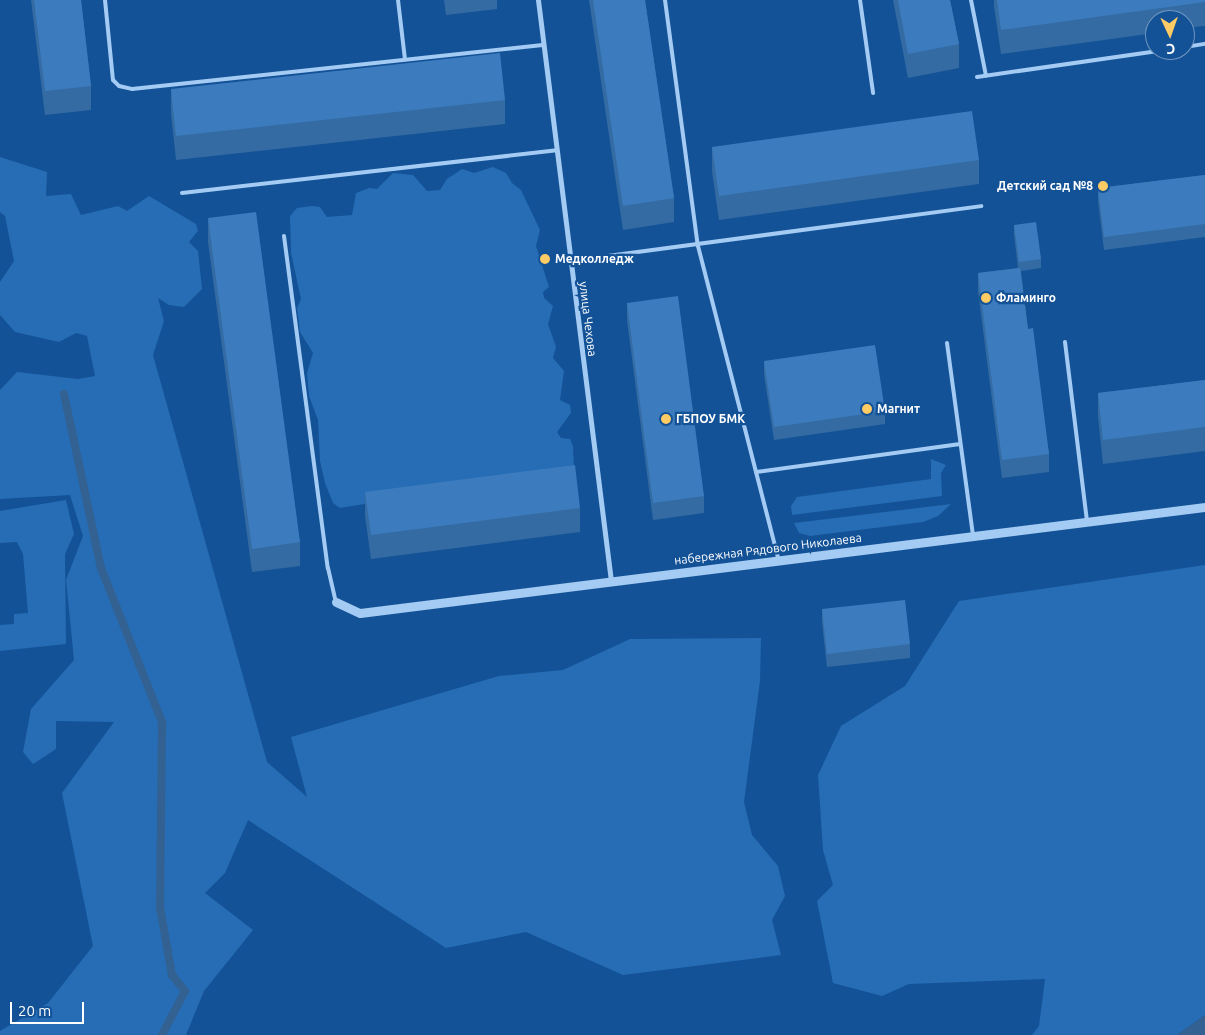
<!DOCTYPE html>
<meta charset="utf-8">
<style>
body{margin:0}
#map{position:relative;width:1205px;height:1035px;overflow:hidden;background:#135296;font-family:Ubuntu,sans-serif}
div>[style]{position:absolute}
.green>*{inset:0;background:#266db5}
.water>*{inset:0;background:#336192}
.stream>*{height:8px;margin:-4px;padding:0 4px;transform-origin:4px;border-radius:4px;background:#336192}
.service>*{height:4px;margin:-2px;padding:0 2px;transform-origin:2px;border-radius:2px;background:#a4cbf3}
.minor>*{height:5px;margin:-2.5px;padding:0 2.5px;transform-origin:2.5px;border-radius:2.5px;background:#a4cbf3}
.tertiary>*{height:9px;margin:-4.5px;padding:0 4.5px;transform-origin:4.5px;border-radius:4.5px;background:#a4cbf3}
.wall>*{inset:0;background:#346ba3}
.building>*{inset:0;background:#3c7cbe}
.dots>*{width:14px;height:14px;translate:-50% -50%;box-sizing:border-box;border:2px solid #135296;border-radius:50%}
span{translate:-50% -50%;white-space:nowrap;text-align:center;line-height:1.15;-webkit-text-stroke:4.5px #135296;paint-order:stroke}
.poi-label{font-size:12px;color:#fff;font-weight:700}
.right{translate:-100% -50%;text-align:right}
.left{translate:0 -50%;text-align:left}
.street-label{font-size:12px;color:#fff}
.north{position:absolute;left:1145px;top:10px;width:50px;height:50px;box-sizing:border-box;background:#135296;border:1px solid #7197c0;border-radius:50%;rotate:177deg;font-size:14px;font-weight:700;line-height:20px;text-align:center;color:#fff}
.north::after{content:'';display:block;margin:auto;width:18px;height:22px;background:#ffcb65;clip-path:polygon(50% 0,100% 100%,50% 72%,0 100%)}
.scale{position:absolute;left:10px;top:1002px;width:74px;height:22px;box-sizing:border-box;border:2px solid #fff;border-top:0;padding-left:6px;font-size:15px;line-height:18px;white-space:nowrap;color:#fff;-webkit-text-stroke:4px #135296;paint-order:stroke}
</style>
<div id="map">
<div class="green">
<div style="clip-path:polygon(0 157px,47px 172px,46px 196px,71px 194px,81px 215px,118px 206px,127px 211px,149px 196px,196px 224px,198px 231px,189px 242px,198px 251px,202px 289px,184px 307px,169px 305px,158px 298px,164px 321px,153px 355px,267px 762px,307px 797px,291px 737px,499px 676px,563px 670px,630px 639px,761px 638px,760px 681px,744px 802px,752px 835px,778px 866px,785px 896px,772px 920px,781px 955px,623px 975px,526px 932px,446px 948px,248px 820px,225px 873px,205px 893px,253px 930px,204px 991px,186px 1035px,0 1035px,0 1031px,48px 1003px,93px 946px,62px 793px,114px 722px,56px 721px,56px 749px,33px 764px,23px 752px,31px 709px,74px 660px,66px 580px,83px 536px,70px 495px,0 499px,0 390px,17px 372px,78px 379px,95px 376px,87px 336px,76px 333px,59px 342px,15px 332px,0 315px,0 282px,14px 261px,5px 216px,0 212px)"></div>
<div style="clip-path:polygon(493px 167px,506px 173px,512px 183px,521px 190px,540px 230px,536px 246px,549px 287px,543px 292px,544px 298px,553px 306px,548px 324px,556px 347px,553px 358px,564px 371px,560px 400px,570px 405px,571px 413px,557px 432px,561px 438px,570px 439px,573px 446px,574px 470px,340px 508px,333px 503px,325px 483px,320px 461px,318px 420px,309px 396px,307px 373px,313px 353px,300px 332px,297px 308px,301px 299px,291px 253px,290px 216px,297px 208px,312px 206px,320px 207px,327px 217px,352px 215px,356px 193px,369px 188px,377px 189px,393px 173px,413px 175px,427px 191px,440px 190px,447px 179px,462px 169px,474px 173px)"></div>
<div style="clip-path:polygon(931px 459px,946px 465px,941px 473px,942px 496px,792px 515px,791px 506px,797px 497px,931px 479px)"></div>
<div style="clip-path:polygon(66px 500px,74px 534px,65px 554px,66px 644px,0 651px,0 625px,14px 624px,14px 614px,28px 613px,23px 554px,17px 542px,0 543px,0 511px)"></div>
<div style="clip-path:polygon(951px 504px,938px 516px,923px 522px,810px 536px,799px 533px,794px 523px)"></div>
<div style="clip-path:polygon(1205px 565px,1205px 1015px,1177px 1035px,1032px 1035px,1039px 1026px,1045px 979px,909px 984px,882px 996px,833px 983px,817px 901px,833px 885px,823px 850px,818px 775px,841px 726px,905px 686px,959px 601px)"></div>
</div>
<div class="water">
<div style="clip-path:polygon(1205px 1015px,1205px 1035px,1177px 1035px)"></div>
</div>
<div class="stream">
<div style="left:64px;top:394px;width:178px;rotate:78deg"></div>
<div style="left:101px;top:568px;width:166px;rotate:68.4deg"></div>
<div style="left:162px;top:722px;width:185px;rotate:90.6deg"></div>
<div style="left:160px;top:907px;width:69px;rotate:80deg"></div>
<div style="left:172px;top:975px;width:21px;rotate:51deg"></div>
<div style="left:185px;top:991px;width:50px;rotate:117.6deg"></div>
</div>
<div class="service">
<div style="left:105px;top:0;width:80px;rotate:84.3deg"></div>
<div style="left:113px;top:80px;width:8px;rotate:45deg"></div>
<div style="left:119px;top:86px;width:13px;rotate:13deg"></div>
<div style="left:132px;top:89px;width:413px;rotate:-6.1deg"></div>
<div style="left:398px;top:0;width:60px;rotate:83.3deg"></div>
<div style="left:665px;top:0;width:248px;rotate:82.4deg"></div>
<div style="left:698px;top:246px;width:325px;rotate:75.6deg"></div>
<div style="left:860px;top:0;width:94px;rotate:82deg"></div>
<div style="left:971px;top:0;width:77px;rotate:78.8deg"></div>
<div style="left:1185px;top:47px;width:20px;rotate:-9deg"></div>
<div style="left:977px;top:77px;width:190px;rotate:-8.2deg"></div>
<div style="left:182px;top:193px;width:377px;rotate:-6.5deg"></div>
<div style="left:284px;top:236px;width:335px;rotate:82.5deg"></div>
<div style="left:328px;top:568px;width:35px;rotate:77deg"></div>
<div style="left:570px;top:261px;width:415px;rotate:-7.6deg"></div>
<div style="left:1065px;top:342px;width:181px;rotate:83deg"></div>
<div style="left:947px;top:343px;width:194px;rotate:82.3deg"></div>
<div style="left:756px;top:472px;width:206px;rotate:-7.8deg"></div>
</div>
<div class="minor">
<div style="left:538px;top:0;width:586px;rotate:82.84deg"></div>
</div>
<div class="tertiary">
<div style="left:336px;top:602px;width:26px;rotate:25deg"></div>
<div style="left:360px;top:613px;width:852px;rotate:-7.15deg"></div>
</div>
<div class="wall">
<div style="clip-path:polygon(31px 0,81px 0,91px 86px,91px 110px,45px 115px)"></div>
<div style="clip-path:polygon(444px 0,497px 0,497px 9px,446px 15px)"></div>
<div style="clip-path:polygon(589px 0,645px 0,674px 198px,674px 222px,623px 230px)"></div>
<div style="clip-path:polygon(893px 0,950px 0,959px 44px,959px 68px,908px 78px)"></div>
<div style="clip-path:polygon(994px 0,1205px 0,1205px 26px,1185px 28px,1185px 20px,1155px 20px,1155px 33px,1001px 54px,994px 6px)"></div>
<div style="clip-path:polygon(171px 89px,505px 100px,505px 124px,176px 160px,171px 113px)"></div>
<div style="clip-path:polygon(712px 147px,979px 160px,979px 184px,719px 220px,712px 171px)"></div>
<div style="clip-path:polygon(1205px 175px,1205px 237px,1104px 250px,1098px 201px,1098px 188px)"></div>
<div style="clip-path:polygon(208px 218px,300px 542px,300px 566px,252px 572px,208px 242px)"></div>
<div style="clip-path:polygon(1014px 225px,1041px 259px,1041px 268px,1021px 271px,1028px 329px,1049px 454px,1049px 472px,1002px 478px,978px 291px,978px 273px,1018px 268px,1014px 234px)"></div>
<div style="clip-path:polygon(627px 303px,704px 496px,704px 513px,653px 520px,627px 320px)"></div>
<div style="clip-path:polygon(764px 361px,885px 411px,885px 424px,774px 440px,764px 374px)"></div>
<div style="clip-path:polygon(1205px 380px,1205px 451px,1103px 464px,1098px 417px,1098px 393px)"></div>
<div style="clip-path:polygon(365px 492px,580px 508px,580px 532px,371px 559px,365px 516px)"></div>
<div style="clip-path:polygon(822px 609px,910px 644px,910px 658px,827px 667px,822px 622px)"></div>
</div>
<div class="building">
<div style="clip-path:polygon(34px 0,81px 0,91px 86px,45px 91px)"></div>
<div style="clip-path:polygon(593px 0,645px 0,674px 198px,623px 206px)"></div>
<div style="clip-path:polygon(898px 0,950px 0,959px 44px,908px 54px)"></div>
<div style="clip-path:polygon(997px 0,1205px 0,1205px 2px,1001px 30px)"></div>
<div style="clip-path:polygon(500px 53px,505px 100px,176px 136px,171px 89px)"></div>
<div style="clip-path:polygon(972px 111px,979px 160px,719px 196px,712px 147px)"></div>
<div style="clip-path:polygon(1205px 175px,1205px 224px,1104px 237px,1098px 188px)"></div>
<div style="clip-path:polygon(256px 212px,300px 542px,252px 549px,208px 218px)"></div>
<div style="clip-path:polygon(1036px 222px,1041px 259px,1019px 262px,1014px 225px)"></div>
<div style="clip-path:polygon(1020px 268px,1028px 329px,1033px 328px,1049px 454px,1002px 460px,978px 273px)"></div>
<div style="clip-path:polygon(678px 296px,704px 496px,653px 503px,627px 303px)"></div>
<div style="clip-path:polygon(875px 345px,885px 411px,774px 427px,764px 361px)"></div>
<div style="clip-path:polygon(1205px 380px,1205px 427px,1103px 440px,1098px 393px)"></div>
<div style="clip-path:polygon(575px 465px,580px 508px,371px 535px,365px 492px)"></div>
<div style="clip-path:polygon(905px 600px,910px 644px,827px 654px,822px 609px)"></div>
</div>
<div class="dots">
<div style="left:1103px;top:186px;background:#ffcb65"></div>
<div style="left:545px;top:259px;background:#ffcb65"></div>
<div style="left:986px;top:298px;background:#ffcb65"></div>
<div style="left:867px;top:409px;background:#ffcb65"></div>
<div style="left:666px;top:419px;background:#ffcb65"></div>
</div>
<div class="poi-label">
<span class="right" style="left:1093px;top:186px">Детский сад №8</span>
<span class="left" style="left:555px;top:259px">Медколледж</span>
<span class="left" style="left:996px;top:298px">Фламинго</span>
<span class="left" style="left:877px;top:409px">Магнит</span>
<span class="left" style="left:676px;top:419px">ГБПОУ БМК</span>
</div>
<div class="street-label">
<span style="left:588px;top:319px;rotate:83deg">улица Чехова</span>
<span style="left:768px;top:549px;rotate:-7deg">набережная Рядового Николаева</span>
</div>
<div class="north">С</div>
<div class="scale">20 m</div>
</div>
